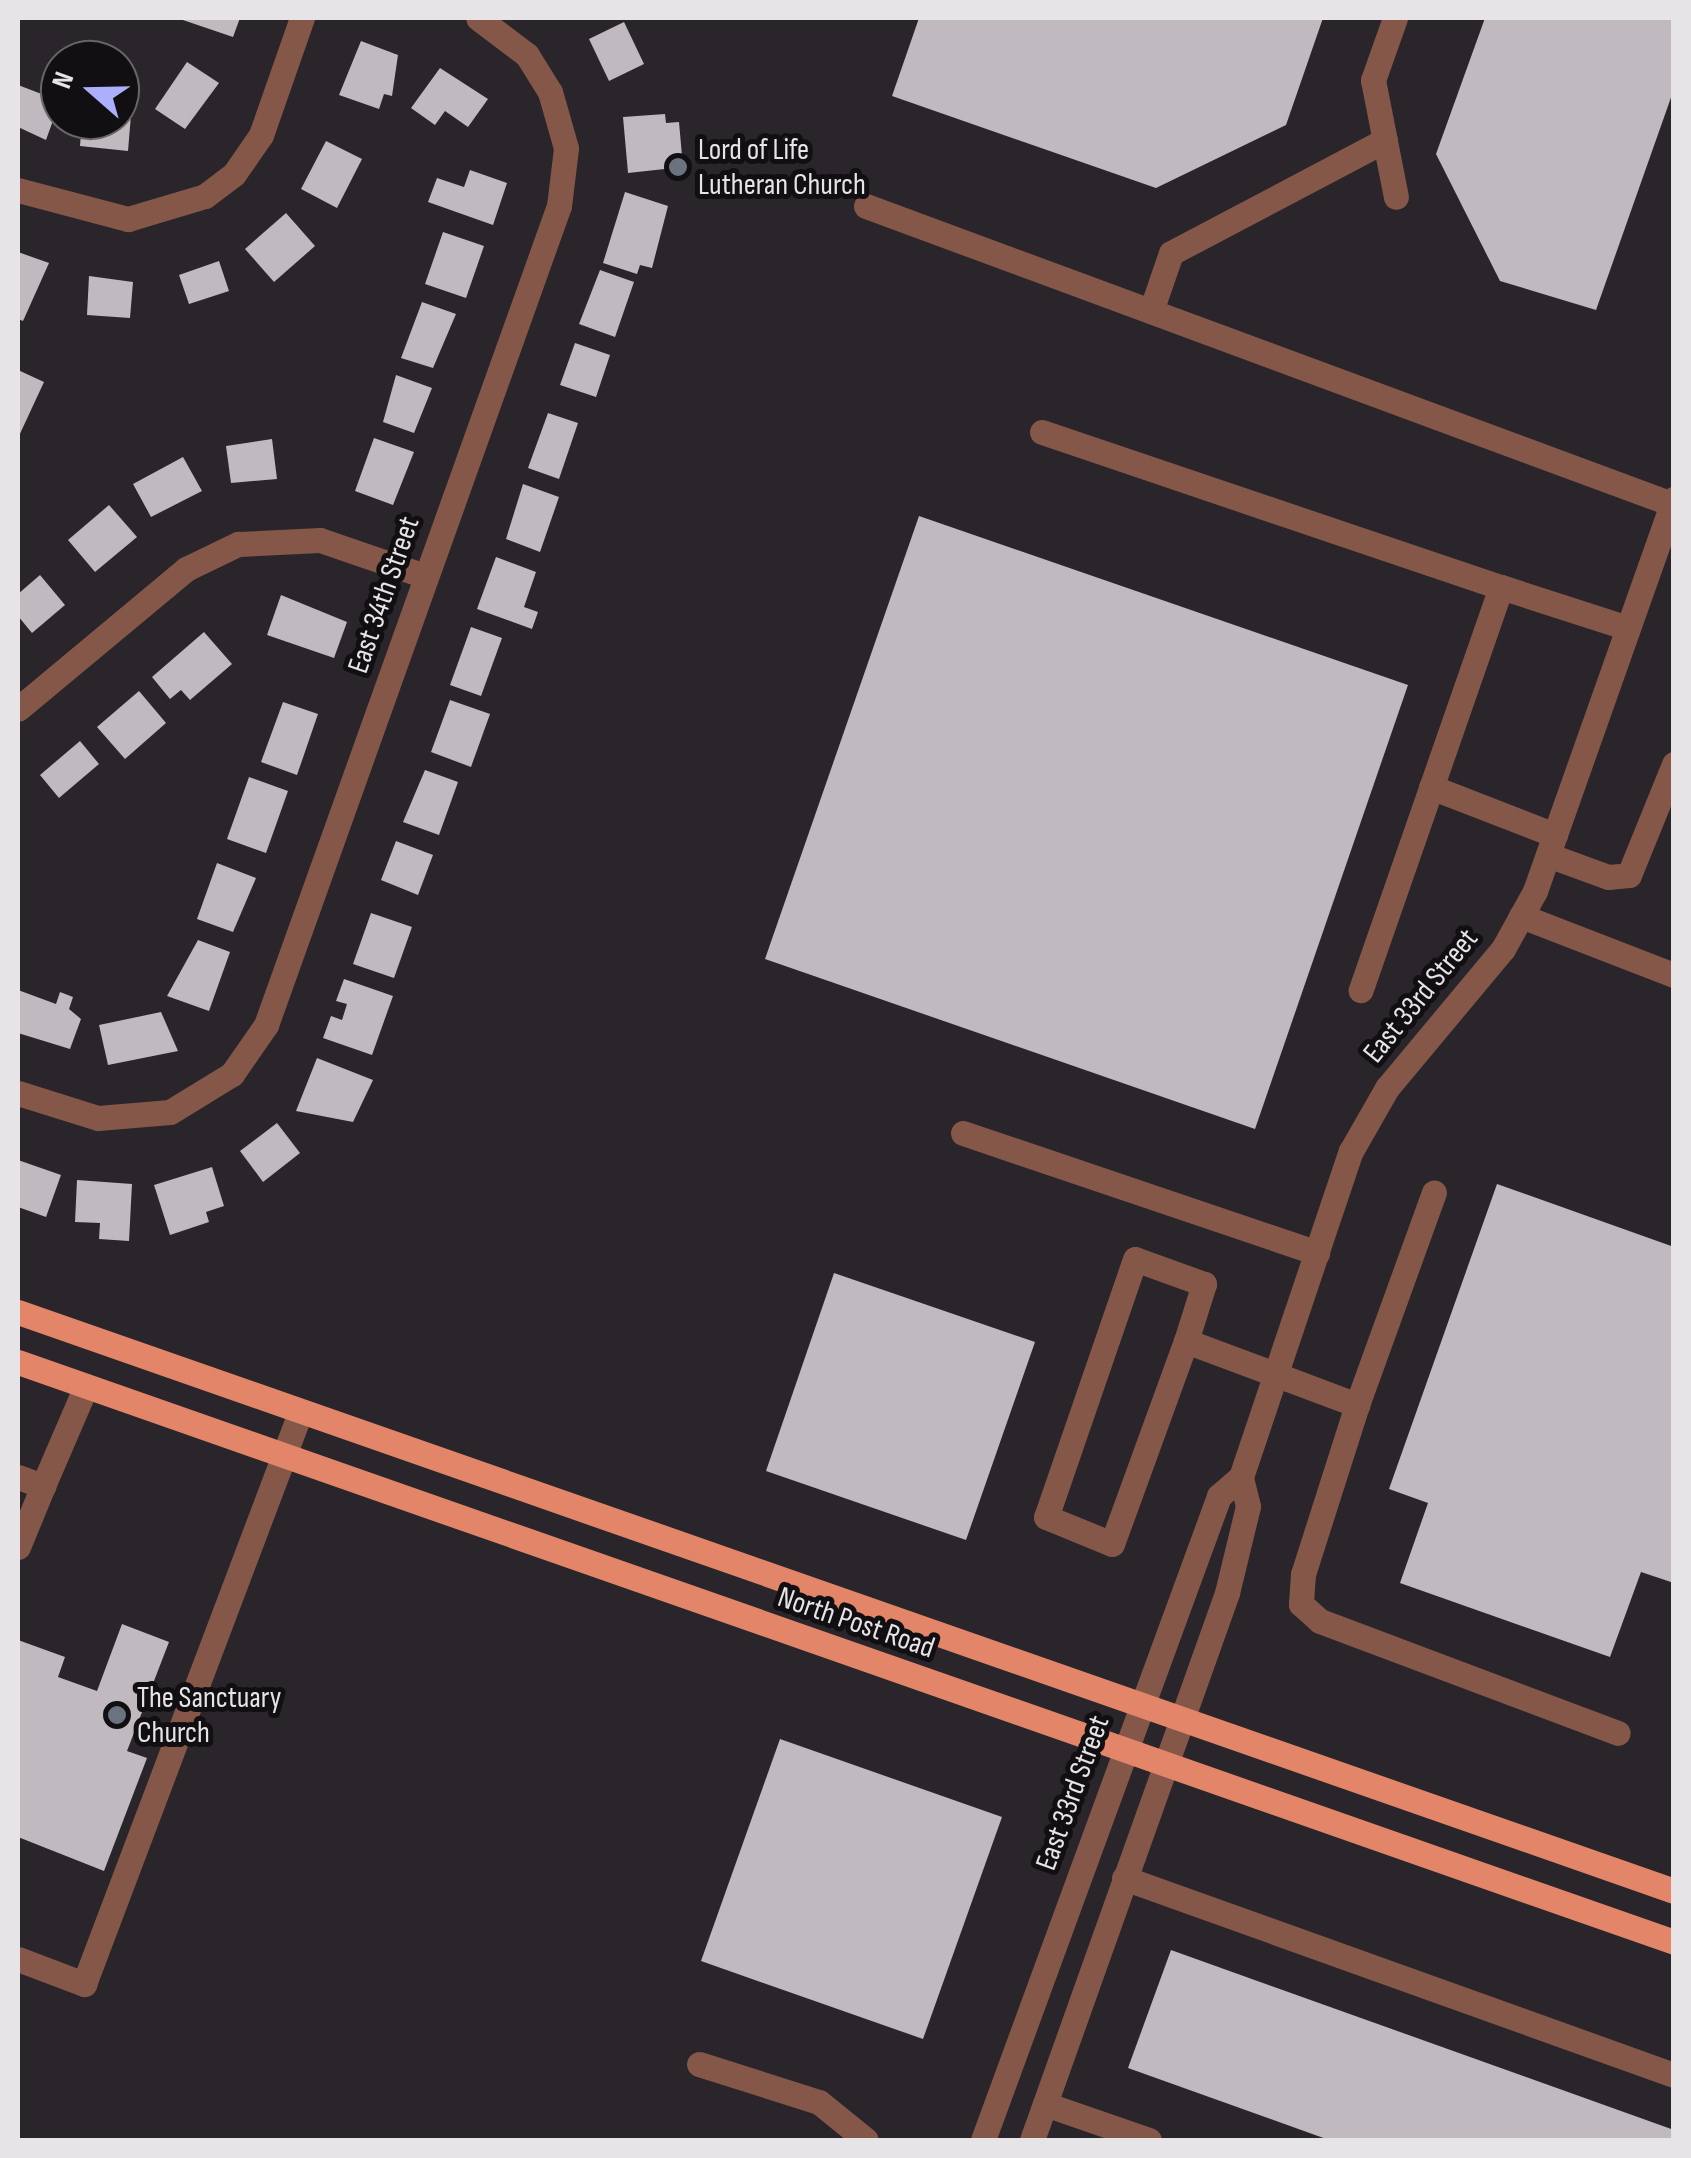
<!DOCTYPE html>
<style>
body{margin:0}
#map{position:relative;width:1691px;height:2158px;overflow:hidden;background:#29252a;font-family:"Sofia Sans Condensed",sans-serif}
div>[style]{position:absolute}
.building>*{inset:0;background:#c0bac0}
.minor>*{height:25px;margin:-12.5px;padding:0 12.5px;transform-origin:12.5px;border-radius:12.5px;background:#845749}
.major>*{height:25px;margin:-12.5px;padding:0 12.5px;transform-origin:12.5px;border-radius:12.5px;background:#e28569}
.dots>*{width:28px;height:28px;translate:-50% -50%;box-sizing:border-box;border:5px solid #110f11;border-radius:50%}
span{translate:-50% -50%;white-space:nowrap;text-align:center;line-height:1.15;-webkit-text-stroke:10px #110f11;paint-order:stroke}
.poi-label{font-size:30px;color:#e7e4e7}
.left{translate:0 -50%;text-align:left}
.street-label{font-size:30px;color:#e7e4e7}
.frame{position:absolute;inset:0;border:20px solid #e7e4e7;pointer-events:none}
.north{position:absolute;left:40px;top:40px;width:100px;height:100px;box-sizing:border-box;background:#110f11;border:2px solid #676467;border-radius:50%;rotate:290deg;font-size:28px;font-weight:700;line-height:40px;text-align:center;color:#e7e4e7}
.north::after{content:'';display:block;margin:auto;width:35px;height:45px;background:#acaffb;clip-path:polygon(50% 0,100% 100%,50% 72%,0 100%)}
</style>
<div id="map">
<div class="building">
<div style="clip-path:polygon(177px 18px,240px 18px,233px 37px)"></div>
<div style="clip-path:polygon(919px 18px,1323px 18px,1286px 125px,1156px 188px,892px 96px)"></div>
<div style="clip-path:polygon(1485px 18px,1674px 18px,1674px 89px,1596px 310px,1500px 281px,1436px 154px)"></div>
<div style="clip-path:polygon(624px 22px,644px 64px,609px 81px,589px 39px)"></div>
<div style="clip-path:polygon(361px 41px,398px 55px,392px 96px,384px 94px,379px 109px,339px 95px)"></div>
<div style="clip-path:polygon(187px 62px,219px 83px,185px 129px,155px 109px)"></div>
<div style="clip-path:polygon(440px 68px,488px 99px,468px 127px,445px 111px,435px 125px,411px 108px)"></div>
<div style="clip-path:polygon(18px 85px,60px 101px,46px 140px,18px 127px)"></div>
<div style="clip-path:polygon(120px 114px,131px 115px,128px 151px,80px 146px,82px 120px)"></div>
<div style="clip-path:polygon(665px 114px,666px 123px,679px 122px,683px 167px,628px 173px,623px 117px)"></div>
<div style="clip-path:polygon(326px 141px,362px 159px,337px 208px,301px 189px)"></div>
<div style="clip-path:polygon(470px 170px,507px 183px,493px 225px,428px 202px,437px 178px,464px 187px)"></div>
<div style="clip-path:polygon(625px 192px,668px 206px,652px 268px,640px 265px,637px 274px,603px 263px)"></div>
<div style="clip-path:polygon(286px 213px,315px 246px,274px 282px,245px 249px)"></div>
<div style="clip-path:polygon(443px 232px,484px 246px,466px 298px,425px 284px)"></div>
<div style="clip-path:polygon(18px 252px,49px 263px,23px 321px,18px 319px)"></div>
<div style="clip-path:polygon(219px 261px,229px 291px,189px 304px,179px 275px)"></div>
<div style="clip-path:polygon(600px 270px,634px 282px,615px 337px,579px 324px)"></div>
<div style="clip-path:polygon(89px 276px,133px 282px,130px 318px,87px 315px)"></div>
<div style="clip-path:polygon(422px 302px,456px 314px,433px 368px,401px 358px)"></div>
<div style="clip-path:polygon(575px 343px,610px 355px,596px 397px,560px 385px)"></div>
<div style="clip-path:polygon(18px 370px,44px 382px,18px 438px)"></div>
<div style="clip-path:polygon(396px 375px,432px 388px,414px 433px,383px 422px)"></div>
<div style="clip-path:polygon(548px 413px,578px 423px,559px 479px,528px 468px)"></div>
<div style="clip-path:polygon(374px 438px,414px 452px,393px 505px,355px 491px)"></div>
<div style="clip-path:polygon(272px 439px,277px 479px,231px 483px,226px 446px)"></div>
<div style="clip-path:polygon(183px 457px,202px 491px,151px 517px,133px 484px)"></div>
<div style="clip-path:polygon(523px 484px,559px 497px,540px 552px,506px 539px)"></div>
<div style="clip-path:polygon(109px 505px,137px 537px,95px 572px,68px 540px)"></div>
<div style="clip-path:polygon(919px 516px,1408px 685px,1255px 1129px,765px 959px)"></div>
<div style="clip-path:polygon(496px 557px,536px 572px,524px 607px,538px 612px,532px 629px,477px 609px)"></div>
<div style="clip-path:polygon(40px 575px,65px 605px,32px 633px,18px 616px,18px 594px)"></div>
<div style="clip-path:polygon(281px 595px,347px 622px,334px 658px,267px 635px)"></div>
<div style="clip-path:polygon(471px 627px,502px 638px,481px 696px,450px 685px)"></div>
<div style="clip-path:polygon(204px 632px,232px 664px,190px 700px,181px 690px,170px 699px,152px 677px)"></div>
<div style="clip-path:polygon(139px 691px,166px 723px,125px 759px,97px 727px)"></div>
<div style="clip-path:polygon(450px 700px,490px 714px,471px 767px,431px 752px)"></div>
<div style="clip-path:polygon(283px 702px,318px 714px,297px 775px,261px 762px)"></div>
<div style="clip-path:polygon(80px 741px,99px 764px,59px 798px,40px 775px)"></div>
<div style="clip-path:polygon(425px 770px,458px 782px,439px 835px,403px 822px)"></div>
<div style="clip-path:polygon(249px 777px,288px 791px,266px 853px,227px 839px)"></div>
<div style="clip-path:polygon(396px 841px,433px 855px,418px 895px,381px 880px)"></div>
<div style="clip-path:polygon(217px 863px,256px 878px,233px 932px,197px 919px)"></div>
<div style="clip-path:polygon(371px 913px,412px 927px,394px 978px,353px 964px)"></div>
<div style="clip-path:polygon(198px 940px,230px 952px,209px 1011px,167px 996px)"></div>
<div style="clip-path:polygon(344px 979px,393px 996px,372px 1055px,323px 1038px,331px 1016px,342px 1020px,347px 1004px,336px 1001px)"></div>
<div style="clip-path:polygon(18px 990px,56px 1004px,60px 992px,73px 997px,69px 1009px,81px 1019px,70px 1049px,18px 1033px)"></div>
<div style="clip-path:polygon(161px 1012px,178px 1051px,108px 1065px,99px 1025px)"></div>
<div style="clip-path:polygon(317px 1058px,373px 1080px,353px 1122px,296px 1111px)"></div>
<div style="clip-path:polygon(277px 1123px,300px 1153px,263px 1182px,240px 1151px)"></div>
<div style="clip-path:polygon(18px 1160px,61px 1175px,46px 1217px,18px 1207px)"></div>
<div style="clip-path:polygon(212px 1167px,224px 1206px,206px 1212px,209px 1222px,170px 1235px,154px 1185px)"></div>
<div style="clip-path:polygon(77px 1180px,132px 1184px,129px 1241px,99px 1239px,100px 1223px,75px 1222px)"></div>
<div style="clip-path:polygon(1497px 1184px,1674px 1247px,1674px 1583px,1641px 1572px,1610px 1657px,1400px 1583px,1428px 1503px,1389px 1489px)"></div>
<div style="clip-path:polygon(834px 1273px,1035px 1342px,966px 1540px,766px 1471px)"></div>
<div style="clip-path:polygon(122px 1624px,169px 1642px,127px 1751px,147px 1758px,104px 1871px,18px 1837px,18px 1640px,65px 1657px,58px 1677px,97px 1691px)"></div>
<div style="clip-path:polygon(780px 1739px,1002px 1817px,923px 2039px,701px 1961px)"></div>
<div style="clip-path:polygon(1171px 1950px,1674px 2130px,1674px 2140px,1329px 2140px,1128px 2068px)"></div>
</div>
<div class="minor">
<div style="left:1395px;top:18px;width:66px;rotate:109.5deg"></div>
<div style="left:1373px;top:80px;width:119px;rotate:78.9deg"></div>
<div style="left:18px;top:190px;width:114px;rotate:14.8deg"></div>
<div style="left:128px;top:219px;width:80px;rotate:-16.6deg"></div>
<div style="left:205px;top:196px;width:36px;rotate:-37deg"></div>
<div style="left:234px;top:174px;width:47px;rotate:-55.3deg"></div>
<div style="left:261px;top:135px;width:124px;rotate:-70.7deg"></div>
<div style="left:866px;top:206px;width:859px;rotate:20.29deg"></div>
<div style="left:1151px;top:311px;width:61px;rotate:-71deg"></div>
<div style="left:1171px;top:253px;width:242px;rotate:-27.8deg"></div>
<div style="left:1042px;top:432px;width:484px;rotate:18.7deg"></div>
<div style="left:1501px;top:587px;width:427px;rotate:109.2deg"></div>
<div style="left:1501px;top:587px;width:133px;rotate:17.9deg"></div>
<div style="left:18px;top:709px;width:219px;rotate:-39.8deg"></div>
<div style="left:186px;top:569px;width:58px;rotate:-25.7deg"></div>
<div style="left:238px;top:544px;width:82px;rotate:-2.8deg"></div>
<div style="left:320px;top:540px;width:111px;rotate:18.9deg"></div>
<div style="left:1431px;top:787px;width:133px;rotate:21.2deg"></div>
<div style="left:1548px;top:855px;width:64px;rotate:20.1deg"></div>
<div style="left:1608px;top:877px;width:21px;rotate:-5deg"></div>
<div style="left:1629px;top:875px;width:120px;rotate:-67.9deg"></div>
<div style="left:1521px;top:916px;width:164px;rotate:21.1deg"></div>
<div style="left:18px;top:1093px;width:84px;rotate:17.4deg"></div>
<div style="left:98px;top:1118px;width:72px;rotate:-4.8deg"></div>
<div style="left:170px;top:1112px;width:73px;rotate:-31.5deg"></div>
<div style="left:232px;top:1074px;width:60px;rotate:-55.2deg"></div>
<div style="left:266px;top:1025px;width:870px;rotate:-70.32deg"></div>
<div style="left:559px;top:206px;width:58px;rotate:-83.1deg"></div>
<div style="left:566px;top:148px;width:58px;rotate:-105.9deg"></div>
<div style="left:550px;top:92px;width:44px;rotate:-121.9deg"></div>
<div style="left:527px;top:55px;width:61px;rotate:-142.9deg"></div>
<div style="left:963px;top:1133px;width:374px;rotate:18.7deg"></div>
<div style="left:1186px;top:1341px;width:60px;rotate:-72.5deg"></div>
<div style="left:1204px;top:1284px;width:73px;rotate:-160.1deg"></div>
<div style="left:1135px;top:1259px;width:273px;rotate:109deg"></div>
<div style="left:1046px;top:1517px;width:71px;rotate:22.2deg"></div>
<div style="left:1112px;top:1544px;width:216px;rotate:-70deg"></div>
<div style="left:1186px;top:1341px;width:183px;rotate:20.5deg"></div>
<div style="left:1357px;top:1405px;width:177px;rotate:107.7deg"></div>
<div style="left:1303px;top:1574px;width:30px;rotate:94deg"></div>
<div style="left:1301px;top:1604px;width:25px;rotate:42deg"></div>
<div style="left:1320px;top:1621px;width:318px;rotate:20.6deg"></div>
<div style="left:1357px;top:1405px;width:226px;rotate:-70.1deg"></div>
<div style="left:18px;top:1477px;width:27px;rotate:20deg"></div>
<div style="left:43px;top:1486px;width:66px;rotate:112.3deg"></div>
<div style="left:43px;top:1486px;width:109px;rotate:-66.7deg"></div>
<div style="left:1124px;top:1878px;width:584px;rotate:19.71deg"></div>
<div style="left:18px;top:1959px;width:71px;rotate:20.7deg"></div>
<div style="left:84px;top:1984px;width:610px;rotate:-69.28deg"></div>
<div style="left:699px;top:2064px;width:126px;rotate:17.6deg"></div>
<div style="left:819px;top:2102px;width:60px;rotate:39deg"></div>
<div style="left:1045px;top:2104px;width:110px;rotate:19.1deg"></div>
<div style="left:983px;top:2140px;width:686px;rotate:-69.87deg"></div>
<div style="left:1219px;top:1496px;width:29px;rotate:-41deg"></div>
<div style="left:1241px;top:1477px;width:344px;rotate:-71.4deg"></div>
<div style="left:1351px;top:1151px;width:73px;rotate:-60.3deg"></div>
<div style="left:1387px;top:1088px;width:181px;rotate:-50.2deg"></div>
<div style="left:1503px;top:949px;width:66px;rotate:-61.1deg"></div>
<div style="left:1535px;top:891px;width:416px;rotate:-70.5deg"></div>
<div style="left:1032px;top:2140px;width:581px;rotate:-70.38deg"></div>
<div style="left:1227px;top:1593px;width:89px;rotate:-76.4deg"></div>
<div style="left:1248px;top:1506px;width:30px;rotate:-104deg"></div>
</div>
<div class="major">
<div style="left:18px;top:1312px;width:1754px;rotate:19.27deg"></div>
<div style="left:18px;top:1362px;width:1755px;rotate:19.3deg"></div>
</div>
<div class="dots">
<div style="left:678px;top:167px;background:#6b7280"></div>
<div style="left:117px;top:1715px;background:#6b7280"></div>
</div>
<div class="poi-label">
<span class="left" style="left:698px;top:167px">Lord of Life<br>Lutheran Church</span>
<span class="left" style="left:137px;top:1715px">The Sanctuary<br>Church</span>
</div>
<div class="street-label">
<span style="left:384px;top:595px;rotate:-71deg">East 34th Street</span>
<span style="left:1421px;top:996px;rotate:-51deg">East 33rd Street</span>
<span style="left:856px;top:1623px;rotate:19deg">North Post Road</span>
<span style="left:1073px;top:1793px;rotate:-70deg">East 33rd Street</span>
</div>
<div class="frame"></div>
<div class="north">N</div>
</div>
